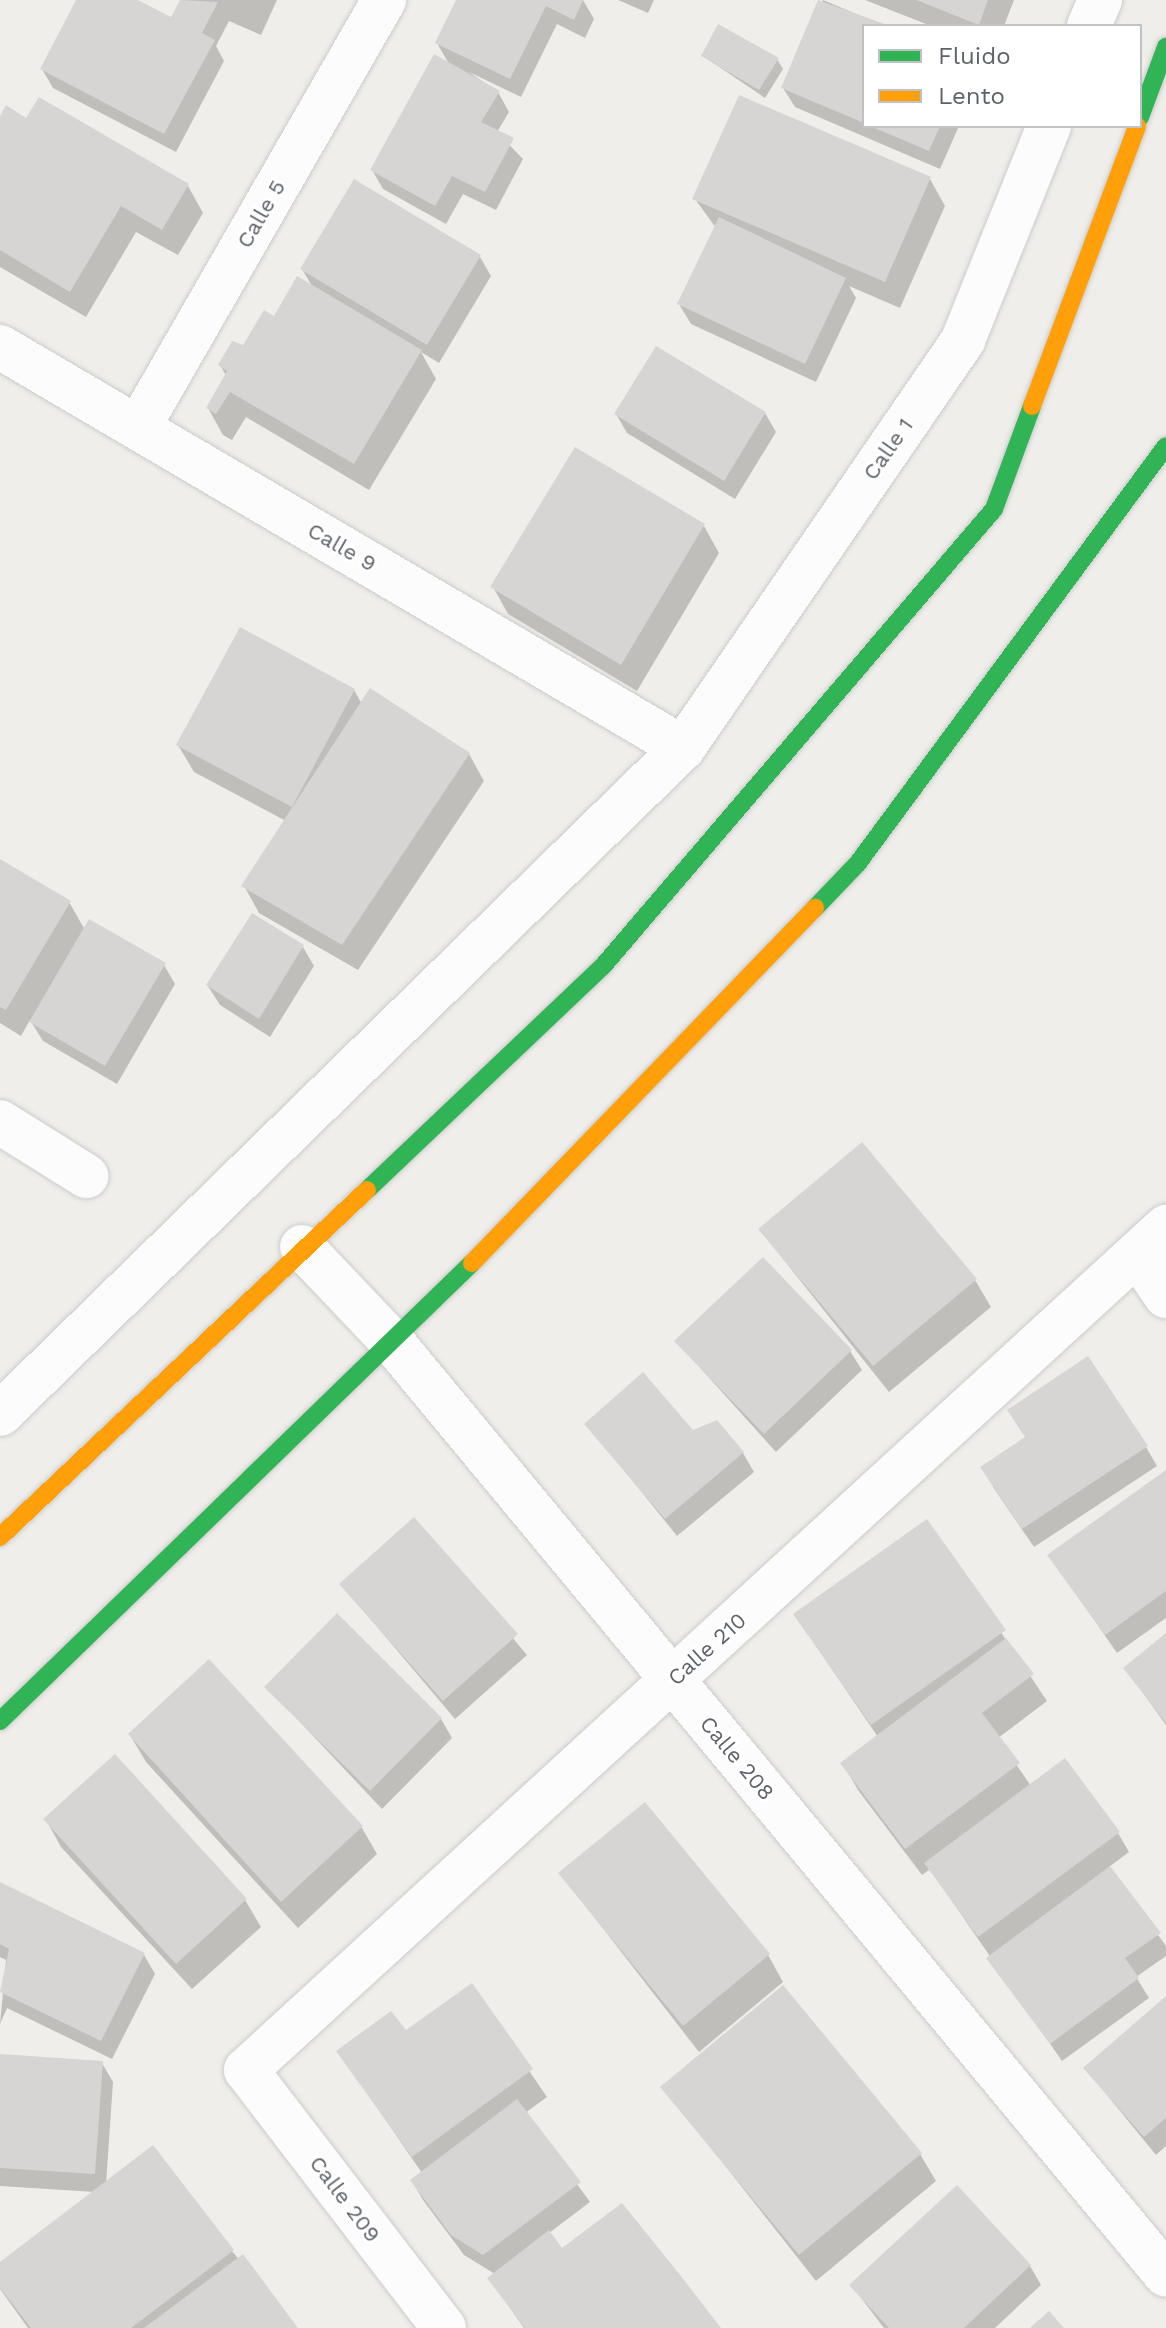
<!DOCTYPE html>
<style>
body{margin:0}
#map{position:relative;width:1166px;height:2328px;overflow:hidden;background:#efeeea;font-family:"Work Sans",sans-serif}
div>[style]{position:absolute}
.shadow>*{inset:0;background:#0003}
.building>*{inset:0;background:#d6d5d3}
.roads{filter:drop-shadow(0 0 2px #cbcccc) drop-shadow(0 0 2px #cbcccc)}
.street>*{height:44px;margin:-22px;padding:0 22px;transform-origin:22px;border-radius:22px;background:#fdfcfc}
.fast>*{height:18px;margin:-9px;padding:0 9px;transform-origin:9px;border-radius:9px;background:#30b455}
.slow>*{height:18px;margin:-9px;padding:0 9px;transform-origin:9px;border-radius:9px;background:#ff9f0a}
span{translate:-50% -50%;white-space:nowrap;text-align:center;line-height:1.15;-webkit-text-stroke:6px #fff;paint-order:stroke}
.street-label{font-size:22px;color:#5f6368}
.legend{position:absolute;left:862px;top:24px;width:280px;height:104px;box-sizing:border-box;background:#fff;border:2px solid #bfc1c3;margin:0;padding:10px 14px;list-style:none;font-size:24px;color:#5f6368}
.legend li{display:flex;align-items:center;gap:16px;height:40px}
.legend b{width:40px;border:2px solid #bfc1c3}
</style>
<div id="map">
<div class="shadow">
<div style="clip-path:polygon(79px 0,134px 0,172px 20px,182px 0,277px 0,261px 35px,229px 21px,216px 46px,224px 61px,176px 152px,53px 88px,42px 69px)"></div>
<div style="clip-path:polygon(458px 0,583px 0,594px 19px,585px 38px,557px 24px,521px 97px,469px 72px,498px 92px,509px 112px,497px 132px,523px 159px,496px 210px,463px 194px,446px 224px,383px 189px,372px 170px,450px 66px,437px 43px)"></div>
<div style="clip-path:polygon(618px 0,654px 0,648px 13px)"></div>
<div style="clip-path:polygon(823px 0,885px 26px,864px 26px,864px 126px,959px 126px,940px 169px,795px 107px,783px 88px)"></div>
<div style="clip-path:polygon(865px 0,1014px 0,1004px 26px,931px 26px)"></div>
<div style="clip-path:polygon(703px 56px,777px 59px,783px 69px,765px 98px)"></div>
<div style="clip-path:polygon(0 120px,27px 120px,188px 186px,203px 213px,178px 255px,136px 232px,86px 317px,0 267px)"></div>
<div style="clip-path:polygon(930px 179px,945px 206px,900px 308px,849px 286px,856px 298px,816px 382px,691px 324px,679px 304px,716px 228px,695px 199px)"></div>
<div style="clip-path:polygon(480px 257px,491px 276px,439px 363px,421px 352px,436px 379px,369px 490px,246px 417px,232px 440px,223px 435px,208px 408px,227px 377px,220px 365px,313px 288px,302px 269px)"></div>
<div style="clip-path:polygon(765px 413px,776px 432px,735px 499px,627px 433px,616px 414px)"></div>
<div style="clip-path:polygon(704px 526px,719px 553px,637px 691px,508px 614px,493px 587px)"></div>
<div style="clip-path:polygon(354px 690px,362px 704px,469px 754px,484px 781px,358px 970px,259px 913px,244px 886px,286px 821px,194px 772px,178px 745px)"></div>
<div style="clip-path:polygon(0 861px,69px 902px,85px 930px,164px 965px,175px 984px,117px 1084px,43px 1041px,30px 1020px,21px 1036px,0 1023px)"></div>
<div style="clip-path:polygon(303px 947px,314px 966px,270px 1037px,220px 1005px,208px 986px)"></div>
<div style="clip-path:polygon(760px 1230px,975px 1280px,991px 1307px,889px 1392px)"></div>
<div style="clip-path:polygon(677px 1342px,850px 1351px,862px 1370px,776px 1452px)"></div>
<div style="clip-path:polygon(587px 1424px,693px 1432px,743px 1453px,754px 1472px,677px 1536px)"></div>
<div style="clip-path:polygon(1146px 1447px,1157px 1466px,1034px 1547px,993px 1487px)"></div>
<div style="clip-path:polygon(1166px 1472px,1166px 1618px,1117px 1653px,1050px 1556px)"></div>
<div style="clip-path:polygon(414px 1520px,527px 1655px,455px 1719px,341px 1584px)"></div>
<div style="clip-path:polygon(927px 1522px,1047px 1701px,998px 1738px,1031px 1786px,1118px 1833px,1129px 1852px,1109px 1867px,1166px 1946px,1166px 1956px,1136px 1977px,1149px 1998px,1062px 2061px,930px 1869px,922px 1875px,858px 1790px,843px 1764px,878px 1737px,795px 1615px)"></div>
<div style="clip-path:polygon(1166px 1636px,1166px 1725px,1125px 1668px)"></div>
<div style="clip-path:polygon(209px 1662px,362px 1828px,377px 1854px,298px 1928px,146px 1762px,130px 1735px)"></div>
<div style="clip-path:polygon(267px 1687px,441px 1719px,452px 1738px,382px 1809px)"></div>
<div style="clip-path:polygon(46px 1820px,245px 1900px,261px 1927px,192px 1989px,61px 1847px)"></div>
<div style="clip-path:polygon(560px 1873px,768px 1955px,783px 1982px,699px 2052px)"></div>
<div style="clip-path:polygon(0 1887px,144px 1955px,155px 1974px,112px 2059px,7px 2008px,0 2024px,6px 1960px,0 1957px)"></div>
<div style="clip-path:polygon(471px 1986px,547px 2097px,525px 2113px,590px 2202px,549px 2233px,562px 2251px,719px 2328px,524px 2328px,489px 2278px,495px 2274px,464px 2255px,423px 2200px,412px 2181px,422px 2173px,339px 2052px,405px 2033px)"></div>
<div style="clip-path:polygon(1166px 1998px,1166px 2146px,1156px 2155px,1085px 2068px)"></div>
<div style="clip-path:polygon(0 2056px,102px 2063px,113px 2082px,106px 2184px,232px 2251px,296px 2328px,28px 2328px,0 2289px,0 2264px,95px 2192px,0 2186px)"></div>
<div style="clip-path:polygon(663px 2087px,920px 2154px,936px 2181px,816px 2281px)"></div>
<div style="clip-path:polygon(1030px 2266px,1041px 2285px,995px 2328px,884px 2328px,852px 2286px)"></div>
</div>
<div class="building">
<div style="clip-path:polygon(76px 0,138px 0,171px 17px,180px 0,218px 2px,202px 33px,215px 40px,164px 134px,40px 69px)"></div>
<div style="clip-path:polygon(456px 0,583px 0,574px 20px,546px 6px,510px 79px,435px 43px)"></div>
<div style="clip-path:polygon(818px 0,890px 26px,864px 26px,864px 123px,781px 88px)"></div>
<div style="clip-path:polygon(916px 0,988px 0,979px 25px)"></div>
<div style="clip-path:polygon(718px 24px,779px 58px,759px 90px,701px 56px)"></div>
<div style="clip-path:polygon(434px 54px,500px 91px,481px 122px,514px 138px,485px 192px,452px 176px,435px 206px,370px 170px)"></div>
<div style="clip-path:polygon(739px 95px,931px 177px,885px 282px,692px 199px)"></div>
<div style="clip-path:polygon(39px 97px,189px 184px,162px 230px,121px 206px,70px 292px,0 250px,0 116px,6px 105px,26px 118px)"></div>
<div style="clip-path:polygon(870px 126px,940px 126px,929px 151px)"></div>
<div style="clip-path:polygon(354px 179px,481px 255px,427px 345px,300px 269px)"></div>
<div style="clip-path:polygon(719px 217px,846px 278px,805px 364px,677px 304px)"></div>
<div style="clip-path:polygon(297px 276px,422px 350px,354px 464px,230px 392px,216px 414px,206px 408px,227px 371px,218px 365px,232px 341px,243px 345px,264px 310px,274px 316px)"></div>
<div style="clip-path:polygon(656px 346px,766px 412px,724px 481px,614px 414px)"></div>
<div style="clip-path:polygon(575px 447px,705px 524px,621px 665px,490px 587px)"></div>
<div style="clip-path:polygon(240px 627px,355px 689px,292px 807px,176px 745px)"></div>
<div style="clip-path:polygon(370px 688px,470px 753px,342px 945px,241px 886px)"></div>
<div style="clip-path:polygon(0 859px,71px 901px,6px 1010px,0 1007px)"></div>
<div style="clip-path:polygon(252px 913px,304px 945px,259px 1019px,206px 985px)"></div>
<div style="clip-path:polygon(89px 919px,166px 963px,105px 1066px,29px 1022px)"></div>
<div style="clip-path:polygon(862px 1142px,977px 1279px,873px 1366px,758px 1229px)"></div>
<div style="clip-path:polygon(763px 1257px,852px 1350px,764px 1434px,674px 1341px)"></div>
<div style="clip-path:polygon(1088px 1356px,1148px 1446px,1022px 1529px,980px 1467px,1025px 1437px,1007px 1410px)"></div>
<div style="clip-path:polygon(643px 1372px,693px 1430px,717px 1420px,744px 1452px,665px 1519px,584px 1424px)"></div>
<div style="clip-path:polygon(1166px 1470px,1166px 1591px,1105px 1635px,1047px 1555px)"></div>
<div style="clip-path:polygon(414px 1517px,518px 1634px,443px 1701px,339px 1584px)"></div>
<div style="clip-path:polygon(927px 1519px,1006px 1630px,871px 1725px,793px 1614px)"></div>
<div style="clip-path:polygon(337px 1613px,442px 1718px,370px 1791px,264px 1687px)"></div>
<div style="clip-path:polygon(1166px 1633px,1166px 1723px,1123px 1668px)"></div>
<div style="clip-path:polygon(1006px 1638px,1034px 1674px,982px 1713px,1020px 1763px,905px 1849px,840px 1763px)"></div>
<div style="clip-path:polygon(209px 1659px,363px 1826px,281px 1902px,128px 1734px)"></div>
<div style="clip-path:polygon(115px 1754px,247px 1899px,176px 1964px,43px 1819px)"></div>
<div style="clip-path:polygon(1065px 1758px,1120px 1832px,978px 1937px,924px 1863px)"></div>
<div style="clip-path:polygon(645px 1802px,770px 1954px,683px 2026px,558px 1873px)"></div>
<div style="clip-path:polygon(1110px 1866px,1161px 1933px,1125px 1958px,1139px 1978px,1050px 2044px,986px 1958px)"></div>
<div style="clip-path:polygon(0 1882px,145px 1953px,101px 2041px,0 1992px,9px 1949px,0 1944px)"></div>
<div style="clip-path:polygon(472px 1983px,533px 2069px,412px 2157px,336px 2051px,391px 2011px,406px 2030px)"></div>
<div style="clip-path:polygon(783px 1985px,922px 2153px,799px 2255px,660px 2087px)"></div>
<div style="clip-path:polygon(1166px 1996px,1166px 2118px,1144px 2137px,1083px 2068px)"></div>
<div style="clip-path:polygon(0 2054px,103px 2061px,95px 2174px,0 2168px)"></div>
<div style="clip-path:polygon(517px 2099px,581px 2182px,483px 2255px,451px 2235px,410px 2180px)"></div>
<div style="clip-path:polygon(153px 2145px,234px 2250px,131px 2328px,31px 2328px,0 2288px,0 2262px)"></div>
<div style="clip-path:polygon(957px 2185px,1031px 2265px,964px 2328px,889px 2328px,849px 2285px)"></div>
<div style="clip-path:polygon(622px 2203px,677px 2271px,721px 2328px,525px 2328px,487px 2278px,549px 2230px,562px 2248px)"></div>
<div style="clip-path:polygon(243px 2254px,298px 2328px,144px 2328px)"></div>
<div style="clip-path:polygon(1049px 2311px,1064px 2328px,1030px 2328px)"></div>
</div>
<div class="roads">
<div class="street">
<div style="left:1089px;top:26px;width:28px;rotate:-67deg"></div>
<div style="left:0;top:347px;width:792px;rotate:30.42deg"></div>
<div style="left:138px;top:428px;width:494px;rotate:-60.1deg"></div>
<div style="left:0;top:1122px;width:102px;rotate:32.1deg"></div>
<div style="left:302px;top:1247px;width:134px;rotate:46.5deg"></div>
<div style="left:394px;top:1344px;width:1209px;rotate:50.33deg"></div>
<div style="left:1138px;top:1255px;width:50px;rotate:55.7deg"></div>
<div style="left:0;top:1414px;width:954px;rotate:-44.28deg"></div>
<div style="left:683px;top:748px;width:495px;rotate:-55.5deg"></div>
<div style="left:963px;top:340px;width:231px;rotate:-68.1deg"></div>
<div style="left:444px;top:2328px;width:325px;rotate:-127.5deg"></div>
<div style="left:246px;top:2070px;width:1248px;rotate:-42.5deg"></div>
</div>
<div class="fast">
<div style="left:1140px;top:117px;width:75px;rotate:-69.6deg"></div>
<div style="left:815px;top:908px;width:62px;rotate:-46.3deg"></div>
<div style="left:858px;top:863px;width:518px;rotate:-53.55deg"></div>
<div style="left:367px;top:1190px;width:325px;rotate:-43.5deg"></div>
<div style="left:603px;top:966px;width:601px;rotate:-49.45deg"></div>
<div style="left:994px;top:509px;width:110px;rotate:-69.7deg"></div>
<div style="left:0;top:1721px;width:658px;rotate:-44.14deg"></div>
</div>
<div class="slow">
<div style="left:1032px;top:406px;width:299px;rotate:-69.4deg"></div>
<div style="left:472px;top:1263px;width:494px;rotate:-46deg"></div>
<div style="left:0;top:1537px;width:505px;rotate:-43.4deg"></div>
</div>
</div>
<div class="street-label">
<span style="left:261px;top:214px;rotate:-60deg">Calle 5</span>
<span style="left:888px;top:449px;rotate:-55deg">Calle 1</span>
<span style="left:342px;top:547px;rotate:30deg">Calle 9</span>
<span style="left:707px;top:1649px;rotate:-42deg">Calle 210</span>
<span style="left:737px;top:1758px;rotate:50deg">Calle 208</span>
<span style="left:345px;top:2199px;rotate:53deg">Calle 209</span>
</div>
<ul class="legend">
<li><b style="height:10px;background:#30b455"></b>Fluido</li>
<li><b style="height:10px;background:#ff9f0a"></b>Lento</li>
</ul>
</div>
